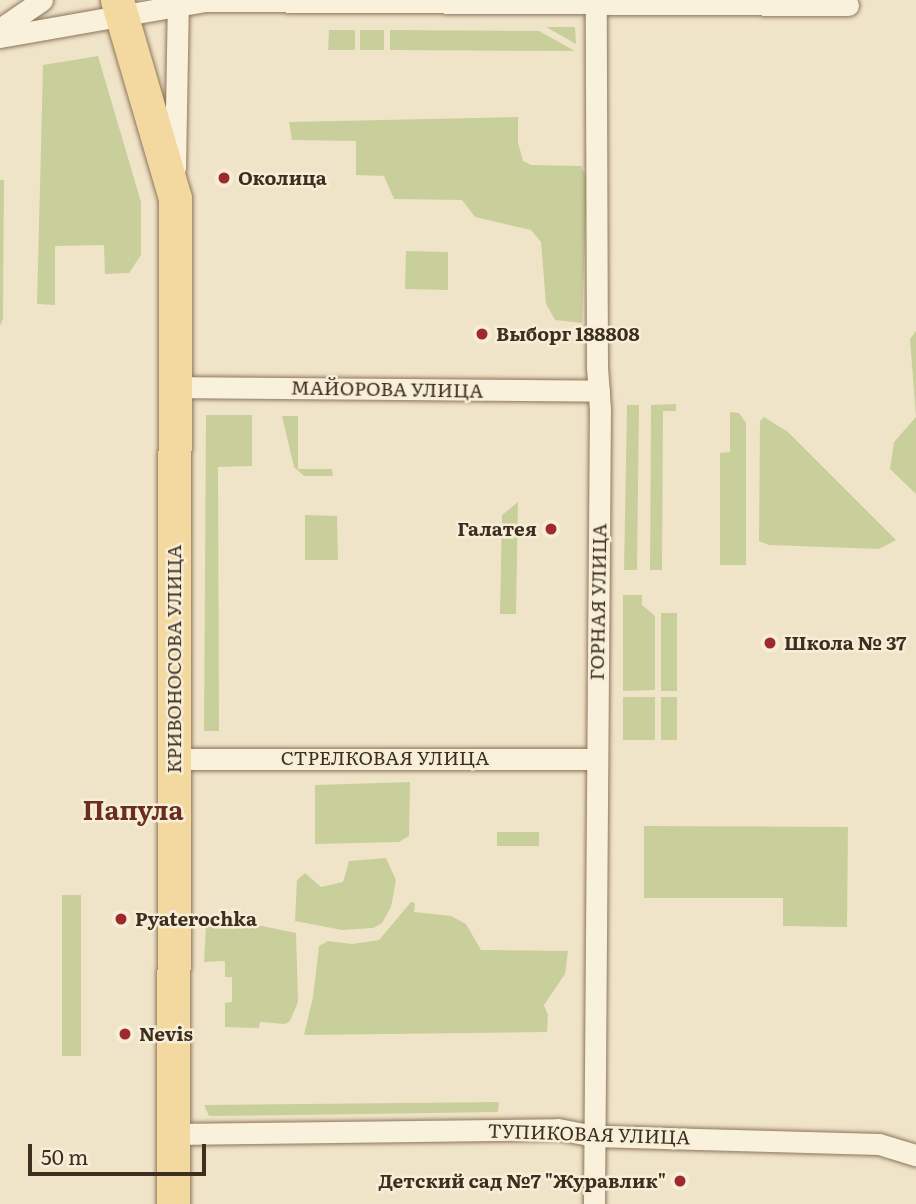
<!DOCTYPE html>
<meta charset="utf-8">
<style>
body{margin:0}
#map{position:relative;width:916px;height:1204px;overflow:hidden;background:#f0e4c8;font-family:Literata,serif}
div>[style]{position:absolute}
.green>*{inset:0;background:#c9cf9b}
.roads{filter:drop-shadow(0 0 2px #8d765c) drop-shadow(0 0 2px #8d765c)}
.minor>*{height:21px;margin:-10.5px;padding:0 10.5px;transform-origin:10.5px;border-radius:10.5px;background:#faf1dc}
.primary>*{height:33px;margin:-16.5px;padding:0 16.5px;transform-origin:16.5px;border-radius:16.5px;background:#f3d9a0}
.dots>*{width:19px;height:19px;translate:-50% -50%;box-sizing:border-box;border:4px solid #f7eed8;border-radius:50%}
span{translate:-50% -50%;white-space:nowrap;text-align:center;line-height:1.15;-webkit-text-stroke:5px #f7eed8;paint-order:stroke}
.poi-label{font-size:19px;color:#3d2e20;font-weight:700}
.left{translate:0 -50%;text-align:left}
.right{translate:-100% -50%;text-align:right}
.street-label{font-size:19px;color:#3d2e20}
.district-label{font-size:26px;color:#6b2e1e;font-weight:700}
.scale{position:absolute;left:28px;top:1144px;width:178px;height:32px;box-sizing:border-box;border:4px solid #3d2e20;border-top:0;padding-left:9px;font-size:21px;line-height:24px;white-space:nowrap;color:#3d2e20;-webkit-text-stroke:5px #f7eed8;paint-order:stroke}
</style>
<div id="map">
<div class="green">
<div style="clip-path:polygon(546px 27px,575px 27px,576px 44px)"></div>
<div style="clip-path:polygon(329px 30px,355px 30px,355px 50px,328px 50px)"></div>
<div style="clip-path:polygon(360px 30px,384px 30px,384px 50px,360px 50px)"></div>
<div style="clip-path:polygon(390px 30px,539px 31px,575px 51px,390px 50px)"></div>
<div style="clip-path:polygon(98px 56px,141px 202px,141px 255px,129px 273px,105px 274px,104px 245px,55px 246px,55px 305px,37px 304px,43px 65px)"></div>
<div style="clip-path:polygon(518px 117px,518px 142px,523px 161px,531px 165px,581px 166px,587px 179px,582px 323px,555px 320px,546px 304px,541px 242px,531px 230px,475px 217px,462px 200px,394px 199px,384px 176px,356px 175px,356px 141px,292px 140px,289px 122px)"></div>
<div style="clip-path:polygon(0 180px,4px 180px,3px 319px,0 326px)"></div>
<div style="clip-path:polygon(406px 251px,448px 252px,448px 290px,405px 289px)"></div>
<div style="clip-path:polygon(916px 331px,916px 494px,890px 469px,894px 442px,916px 417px,910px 339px)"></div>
<div style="clip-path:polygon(676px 404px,676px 411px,663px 411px,662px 570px,650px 570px,651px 405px)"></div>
<div style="clip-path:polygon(627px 405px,639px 405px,637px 570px,624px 570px)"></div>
<div style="clip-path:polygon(730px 412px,739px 413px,746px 423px,746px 565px,720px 565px,720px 453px,730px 452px)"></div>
<div style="clip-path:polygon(206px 415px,252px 415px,252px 466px,218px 467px,219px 731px,204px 731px)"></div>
<div style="clip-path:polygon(282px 416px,298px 416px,298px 469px,332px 469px,333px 476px,304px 476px,294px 467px)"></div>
<div style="clip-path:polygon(764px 417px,788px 432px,896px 540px,879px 549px,769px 545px,759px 541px,760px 421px)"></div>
<div style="clip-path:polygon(518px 502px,516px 614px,500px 614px,502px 515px)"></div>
<div style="clip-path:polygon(305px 515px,337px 516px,338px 560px,305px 560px)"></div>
<div style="clip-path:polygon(623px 595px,642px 595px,642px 605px,655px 616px,655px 690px,623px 691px)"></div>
<div style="clip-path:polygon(661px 613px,677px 613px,677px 691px,661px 691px)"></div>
<div style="clip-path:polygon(623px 697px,655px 697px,655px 740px,623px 740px)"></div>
<div style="clip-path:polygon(661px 697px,677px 697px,677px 740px,661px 740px)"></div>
<div style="clip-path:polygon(410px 782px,409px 836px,399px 842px,315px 844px,315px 785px)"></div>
<div style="clip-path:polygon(644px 826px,848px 827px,847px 927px,783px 926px,783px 898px,644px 898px)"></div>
<div style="clip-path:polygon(497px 832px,539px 832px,539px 846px,497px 846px)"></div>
<div style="clip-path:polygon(386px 858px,396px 880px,391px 907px,382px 923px,373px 928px,342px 930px,295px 921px,297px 880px,305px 873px,321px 887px,343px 882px,349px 861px)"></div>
<div style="clip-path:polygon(62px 895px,81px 895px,81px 1056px,62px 1056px)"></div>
<div style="clip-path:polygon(411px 902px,415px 903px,414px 912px,451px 916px,466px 924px,481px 950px,568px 951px,565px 974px,544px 1005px,548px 1015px,547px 1032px,304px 1035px,313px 997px,319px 946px,328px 941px,352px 944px,379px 940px)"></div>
<div style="clip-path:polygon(206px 925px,257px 925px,296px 933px,298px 1002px,290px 1021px,285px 1024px,260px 1022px,259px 1028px,225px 1027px,225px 1003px,232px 1002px,232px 977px,225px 977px,225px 961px,204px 962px)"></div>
<div style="clip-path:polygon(499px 1102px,498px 1112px,295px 1115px,209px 1116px,204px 1105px)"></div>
</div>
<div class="roads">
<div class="minor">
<div style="left:0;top:29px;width:51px;rotate:-34.6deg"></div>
<div style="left:0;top:37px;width:207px;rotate:-10deg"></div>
<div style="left:204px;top:1px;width:644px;rotate:0.36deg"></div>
<div style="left:175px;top:168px;width:168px;rotate:-89deg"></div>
<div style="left:174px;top:387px;width:425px;rotate:0.5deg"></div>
<div style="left:173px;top:759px;width:424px"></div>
<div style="left:173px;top:1134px;width:385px;rotate:-0.7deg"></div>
<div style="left:558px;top:1129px;width:37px;rotate:11deg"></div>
<div style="left:594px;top:1136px;width:285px;rotate:1.6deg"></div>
<div style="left:879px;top:1144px;width:39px;rotate:17deg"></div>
<div style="left:594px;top:1204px;width:794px;rotate:-89.57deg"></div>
<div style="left:600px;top:410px;width:43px;rotate:-94deg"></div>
<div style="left:597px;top:367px;width:367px;rotate:-90.2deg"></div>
</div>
<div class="primary">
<div style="left:117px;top:0;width:206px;rotate:73.7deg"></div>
<div style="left:175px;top:198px;width:1006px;rotate:90.11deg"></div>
</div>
</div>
<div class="dots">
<div style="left:224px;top:178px;background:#9e2a2b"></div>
<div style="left:482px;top:334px;background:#9e2a2b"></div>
<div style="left:551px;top:529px;background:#9e2a2b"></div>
<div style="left:770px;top:643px;background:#9e2a2b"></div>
<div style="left:121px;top:919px;background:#9e2a2b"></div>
<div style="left:125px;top:1034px;background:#9e2a2b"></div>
<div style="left:680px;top:1181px;background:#9e2a2b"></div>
</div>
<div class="poi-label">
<span class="left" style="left:238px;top:178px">Околица</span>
<span class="left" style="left:496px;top:334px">Выборг 188808</span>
<span class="right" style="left:537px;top:529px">Галатея</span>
<span class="left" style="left:784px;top:643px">Школа № 37</span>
<span class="left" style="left:135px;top:919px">Pyaterochka</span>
<span class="left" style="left:139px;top:1034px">Nevis</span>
<span class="right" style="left:666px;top:1181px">Детский сад №7 "Журавлик"</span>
</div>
<div class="street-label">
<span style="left:387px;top:389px;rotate:1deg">МАЙОРОВА УЛИЦА</span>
<span style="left:598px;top:602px;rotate:-89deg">ГОРНАЯ УЛИЦА</span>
<span style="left:174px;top:659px;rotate:-90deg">КРИВОНОСОВА УЛИЦА</span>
<span style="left:385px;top:758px">СТРЕЛКОВАЯ УЛИЦА</span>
<span style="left:589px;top:1134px;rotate:2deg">ТУПИКОВАЯ УЛИЦА</span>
</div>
<div class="district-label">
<span style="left:133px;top:809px">Папула</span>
</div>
<div class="scale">50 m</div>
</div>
